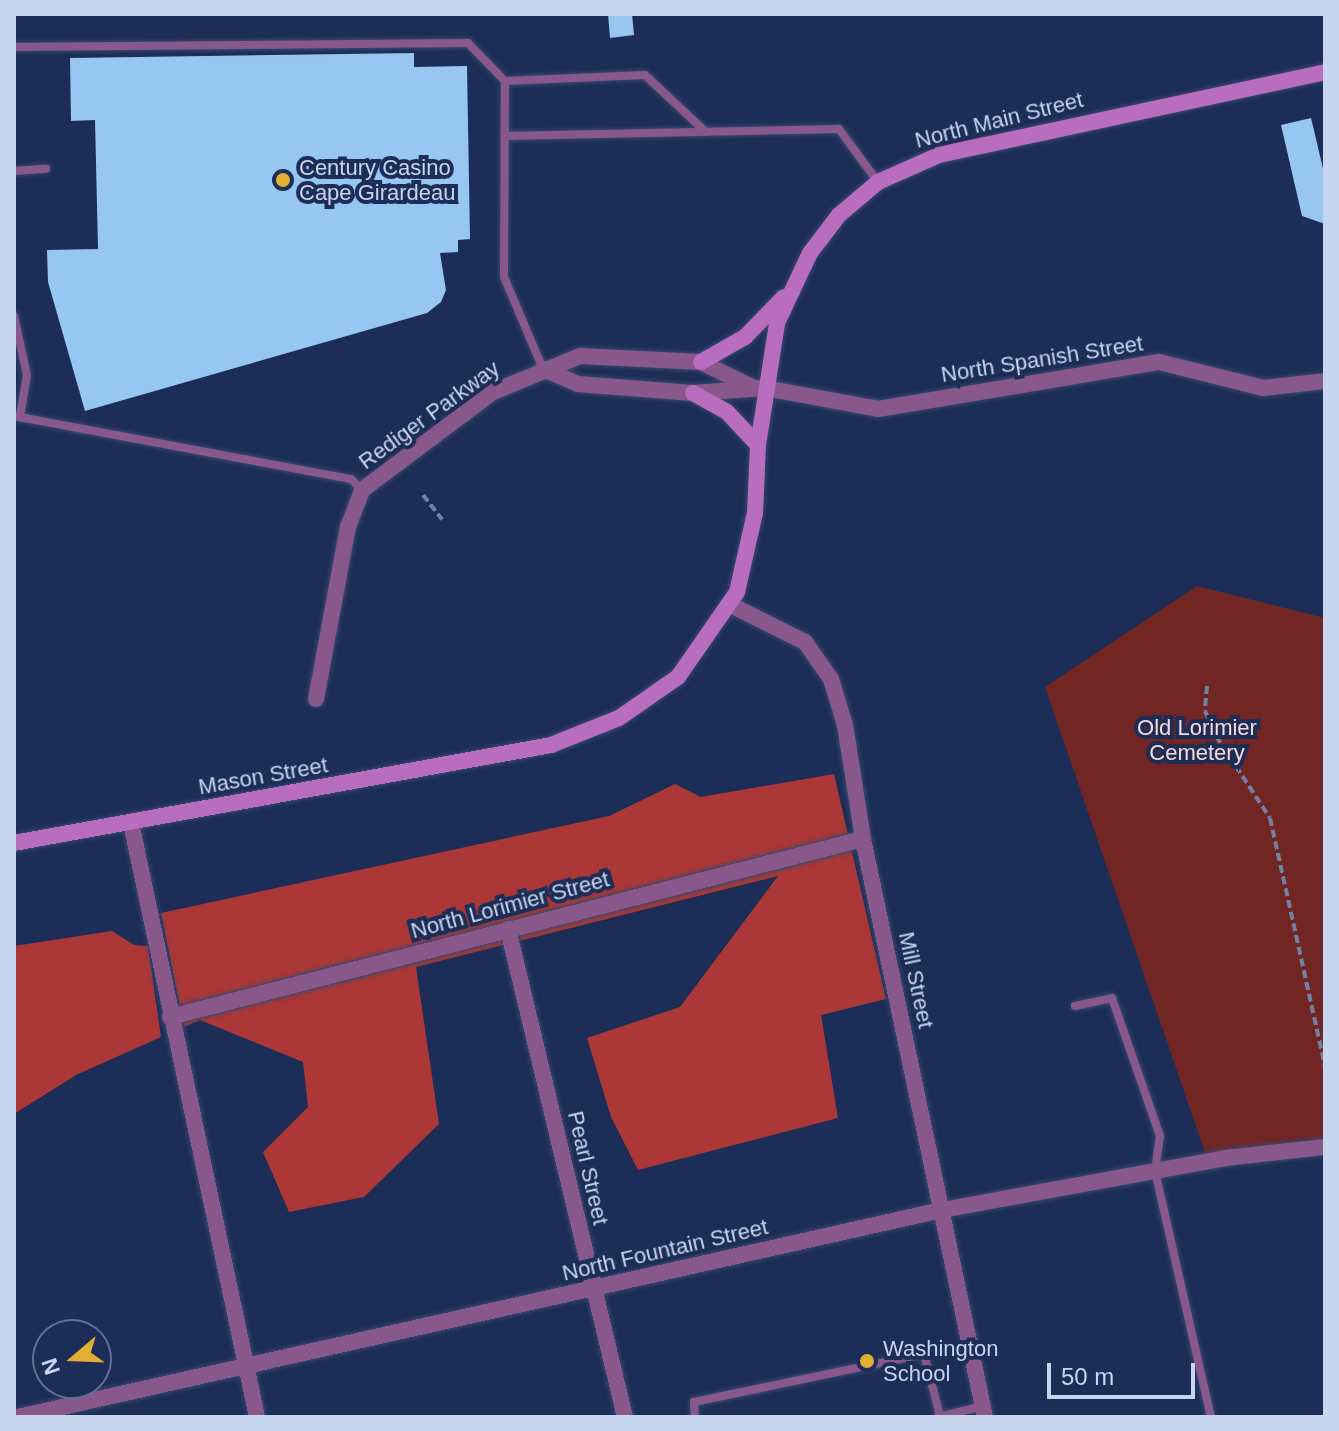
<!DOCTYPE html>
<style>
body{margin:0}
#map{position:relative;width:1339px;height:1431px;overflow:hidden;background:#1c2d57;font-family:Helvetica,sans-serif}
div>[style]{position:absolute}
.green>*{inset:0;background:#712624}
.forest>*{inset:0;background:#ab3836}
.building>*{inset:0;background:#97c7f1}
.path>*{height:4px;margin-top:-2px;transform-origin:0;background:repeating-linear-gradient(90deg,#7281a3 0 8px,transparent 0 12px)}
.roads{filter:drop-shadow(0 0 2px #38486f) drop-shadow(0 0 2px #38486f)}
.service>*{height:8px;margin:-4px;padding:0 4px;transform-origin:4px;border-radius:4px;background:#88588a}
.minor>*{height:16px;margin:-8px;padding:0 8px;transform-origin:8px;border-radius:8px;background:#88588a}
.secondary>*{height:16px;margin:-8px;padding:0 8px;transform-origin:8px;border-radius:8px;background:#b96dbe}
.dots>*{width:22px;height:22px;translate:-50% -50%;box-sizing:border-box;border:4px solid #1c2d57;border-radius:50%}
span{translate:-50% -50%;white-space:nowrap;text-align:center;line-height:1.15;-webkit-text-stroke:8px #1c2d57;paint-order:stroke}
.street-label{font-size:22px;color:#c8d5ef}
.poi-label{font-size:22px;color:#c8d5ef}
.left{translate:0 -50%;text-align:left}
.park-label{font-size:22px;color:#fadad6}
.frame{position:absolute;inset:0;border:16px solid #c8d5ef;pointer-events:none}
.north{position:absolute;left:32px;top:1319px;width:80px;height:80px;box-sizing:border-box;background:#1c2d57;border:2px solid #617094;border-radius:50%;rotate:251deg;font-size:22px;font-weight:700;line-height:32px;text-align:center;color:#c8d5ef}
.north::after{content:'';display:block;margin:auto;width:28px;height:36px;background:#e1af34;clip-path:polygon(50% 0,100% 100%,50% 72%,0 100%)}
.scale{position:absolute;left:1047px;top:1363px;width:148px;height:36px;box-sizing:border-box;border:4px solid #c8d5ef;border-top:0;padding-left:10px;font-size:24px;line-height:28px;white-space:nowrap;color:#c8d5ef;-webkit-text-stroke:6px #1c2d57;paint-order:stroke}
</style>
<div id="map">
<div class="green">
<div style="clip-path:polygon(1197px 586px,1325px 618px,1325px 1148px,1208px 1161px,1045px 687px)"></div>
</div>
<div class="forest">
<div style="clip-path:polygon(834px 774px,886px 999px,821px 1015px,838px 1118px,638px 1170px,611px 1117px,587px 1038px,680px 1007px,778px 876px,416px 967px,439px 1124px,364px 1197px,289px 1212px,263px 1152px,308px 1107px,303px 1062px,200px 1020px,184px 1027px,161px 913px,609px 816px,675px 784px,701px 797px)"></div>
<div style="clip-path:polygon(112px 931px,134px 945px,148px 946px,161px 1037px,76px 1075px,14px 1114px,14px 946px)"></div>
</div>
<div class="building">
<div style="clip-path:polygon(608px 14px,632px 14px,634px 35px,610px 38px)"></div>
<div style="clip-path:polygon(414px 53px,414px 67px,467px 66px,470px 239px,458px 240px,458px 252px,440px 253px,446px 290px,441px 302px,427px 313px,85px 411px,48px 282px,47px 250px,98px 249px,95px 120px,71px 121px,70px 58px)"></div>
<div style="clip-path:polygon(1311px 118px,1325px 177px,1325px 224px,1302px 216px,1281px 125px)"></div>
</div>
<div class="path">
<div style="left:423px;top:495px;width:31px;rotate:52deg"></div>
<div style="left:1207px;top:686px;width:25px;rotate:95deg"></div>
<div style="left:1205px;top:711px;width:27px;rotate:66deg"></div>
<div style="left:1216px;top:736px;width:98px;rotate:56.6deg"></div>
<div style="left:1270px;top:818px;width:255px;rotate:77.5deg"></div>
</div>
<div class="roads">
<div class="service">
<div style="left:14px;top:47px;width:454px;rotate:-0.5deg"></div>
<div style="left:468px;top:43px;width:53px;rotate:45.8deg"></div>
<div style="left:505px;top:81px;width:196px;rotate:90.3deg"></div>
<div style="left:504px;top:277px;width:100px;rotate:67deg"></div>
<div style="left:505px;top:81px;width:140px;rotate:-2.5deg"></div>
<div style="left:645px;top:75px;width:83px;rotate:43.1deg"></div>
<div style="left:505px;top:136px;width:334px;rotate:-1.2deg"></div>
<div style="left:839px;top:129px;width:66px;rotate:53.7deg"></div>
<div style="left:14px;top:171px;width:32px;rotate:-4deg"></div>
<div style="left:14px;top:316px;width:60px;rotate:77.6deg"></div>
<div style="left:27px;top:375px;width:43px;rotate:99.5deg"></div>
<div style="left:14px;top:416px;width:343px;rotate:10.6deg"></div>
<div style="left:351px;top:479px;width:16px;rotate:45deg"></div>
<div style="left:1075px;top:1006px;width:38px;rotate:-12deg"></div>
<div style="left:1112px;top:998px;width:146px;rotate:70.8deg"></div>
<div style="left:1160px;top:1136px;width:35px;rotate:98deg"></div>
<div style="left:1155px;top:1171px;width:252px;rotate:77.2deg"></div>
<div style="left:695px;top:1417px;width:15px;rotate:-94deg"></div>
<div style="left:694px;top:1402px;width:235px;rotate:-11.8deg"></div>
<div style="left:924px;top:1354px;width:64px;rotate:75.5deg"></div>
<div style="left:938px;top:1417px;width:46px;rotate:-13.7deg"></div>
</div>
<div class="minor">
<div style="left:543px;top:369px;width:38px;rotate:23deg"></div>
<div style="left:578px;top:384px;width:115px;rotate:4.5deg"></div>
<div style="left:693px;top:393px;width:72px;rotate:-4deg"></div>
<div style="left:765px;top:388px;width:115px;rotate:10.5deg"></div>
<div style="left:878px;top:409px;width:285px;rotate:-9.5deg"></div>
<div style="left:1159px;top:362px;width:107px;rotate:14deg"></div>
<div style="left:1263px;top:388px;width:62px;rotate:-6.4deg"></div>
<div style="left:729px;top:604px;width:85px;rotate:26.6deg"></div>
<div style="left:805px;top:642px;width:45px;rotate:54.9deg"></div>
<div style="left:831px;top:679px;width:48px;rotate:73.1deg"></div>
<div style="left:845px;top:725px;width:115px;rotate:81deg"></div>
<div style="left:863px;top:839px;width:591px;rotate:78.08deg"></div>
<div style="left:316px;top:699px;width:175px;rotate:-79.5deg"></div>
<div style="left:348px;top:527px;width:40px;rotate:-69deg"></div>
<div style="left:362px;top:490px;width:164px;rotate:-36.8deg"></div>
<div style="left:493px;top:392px;width:94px;rotate:-22.5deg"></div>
<div style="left:580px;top:356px;width:121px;rotate:2.8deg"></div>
<div style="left:701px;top:362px;width:57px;rotate:26.1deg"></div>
<div style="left:131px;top:823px;width:607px;rotate:78.02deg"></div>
<div style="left:508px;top:929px;width:502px;rotate:76.52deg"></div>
<div style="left:170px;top:1017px;width:715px;rotate:-14.41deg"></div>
<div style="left:18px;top:1417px;width:947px;rotate:-12.63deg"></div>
<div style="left:942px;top:1210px;width:288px;rotate:-10.4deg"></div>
<div style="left:1225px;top:1158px;width:101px;rotate:-6.3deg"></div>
</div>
<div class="secondary">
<div style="left:701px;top:362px;width:51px;rotate:-29.6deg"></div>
<div style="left:745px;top:337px;width:56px;rotate:-45.7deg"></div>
<div style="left:693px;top:393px;width:39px;rotate:29deg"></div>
<div style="left:727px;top:412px;width:45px;rotate:46.8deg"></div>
<div style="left:14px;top:843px;width:546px;rotate:-10.34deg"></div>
<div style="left:551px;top:745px;width:73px;rotate:-21.7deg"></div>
<div style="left:619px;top:718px;width:72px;rotate:-34.8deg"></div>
<div style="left:678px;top:677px;width:103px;rotate:-55.2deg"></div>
<div style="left:737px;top:592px;width:81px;rotate:-77.2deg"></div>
<div style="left:755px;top:513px;width:68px;rotate:-87.5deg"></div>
<div style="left:758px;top:445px;width:123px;rotate:-81.1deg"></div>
<div style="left:777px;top:323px;width:77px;rotate:-64.8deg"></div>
<div style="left:810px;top:253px;width:48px;rotate:-52.7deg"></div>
<div style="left:839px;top:215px;width:51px;rotate:-40.2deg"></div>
<div style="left:878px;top:182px;width:67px;rotate:-23.9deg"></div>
<div style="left:939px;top:155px;width:395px;rotate:-12.1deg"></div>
</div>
</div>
<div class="dots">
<div style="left:283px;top:180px;background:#e1af34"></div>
<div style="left:867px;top:1361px;background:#e1af34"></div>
</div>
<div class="street-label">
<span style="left:999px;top:120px;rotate:-14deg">North Main Street</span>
<span style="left:1042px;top:359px;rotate:-9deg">North Spanish Street</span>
<span style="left:429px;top:415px;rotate:-36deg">Rediger Parkway</span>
<span style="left:263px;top:776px;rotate:-10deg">Mason Street</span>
<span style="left:510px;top:905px;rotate:-15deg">North Lorimier Street</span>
<span style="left:916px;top:980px;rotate:78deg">Mill Street</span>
<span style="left:588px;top:1168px;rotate:77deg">Pearl Street</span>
<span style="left:665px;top:1250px;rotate:-13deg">North Fountain Street</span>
</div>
<div class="poi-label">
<span class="left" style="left:299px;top:180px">Century Casino<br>Cape Girardeau</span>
<span class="left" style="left:883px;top:1361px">Washington<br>School</span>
</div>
<div class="park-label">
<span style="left:1197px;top:740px">Old Lorimier<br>Cemetery</span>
</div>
<div class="frame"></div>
<div class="north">N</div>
<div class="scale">50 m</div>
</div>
